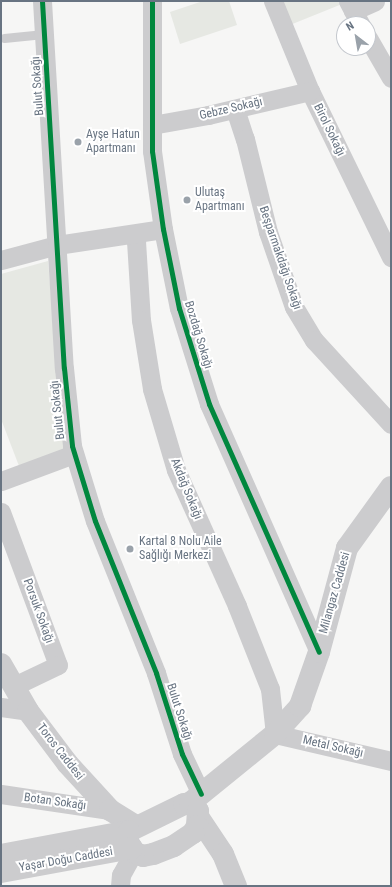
<!DOCTYPE html>
<meta charset="utf-8">
<style>
body{margin:0}
#map{position:relative;width:392px;height:887px;overflow:hidden;background:#f6f6f5;font-family:"Roboto Condensed",sans-serif}
div>[style]{position:absolute}
.green>*{inset:0;background:#e6e8e3}
.service>*{height:9px;margin:-4.5px;padding:0 4.5px;transform-origin:4.5px;border-radius:4.5px;background:#ccccce}
.minor>*{height:19px;margin:-9.5px;padding:0 9.5px;transform-origin:9.5px;border-radius:9.5px;background:#ccccce}
.tertiary>*{height:22px;margin:-11px;padding:0 11px;transform-origin:11px;border-radius:11px;background:#ccccce}
.cycleway>*{height:5px;margin:-2.5px;padding:0 2.5px;transform-origin:2.5px;border-radius:2.5px;background:#00873e}
.dots>*{width:11px;height:11px;translate:-50% -50%;box-sizing:border-box;border:2px solid #fff;border-radius:50%}
span{translate:-50% -50%;white-space:nowrap;text-align:center;line-height:1.15;-webkit-text-stroke:4px #fff;paint-order:stroke}
.street-label{font-size:12px;color:#687482}
.poi-label{font-size:12px;color:#687482}
.left{translate:0 -50%;text-align:left}
.frame{position:absolute;inset:0;border:2px solid #687482;pointer-events:none}
.north{position:absolute;left:336px;top:16px;width:40px;height:40px;box-sizing:border-box;background:#fff;border:1px solid #c3c7cd;border-radius:50%;rotate:329deg;font-size:11px;font-weight:700;line-height:16px;text-align:center;color:#687482}
.north::after{content:'';display:block;margin:auto;width:14px;height:18px;background:#9aa2aa;clip-path:polygon(50% 0,100% 100%,50% 72%,0 100%)}
</style>
<div id="map">
<div class="green">
<div style="clip-path:polygon(203px 1px,229px 1px,237px 25px,180px 44px,170px 12px)"></div>
<div style="clip-path:polygon(282px 1px,341px 1px,342px 4px,290px 25px)"></div>
<div style="clip-path:polygon(48px 261px,64px 450px,19px 466px,1px 419px,1px 274px)"></div>
</div>
<div class="service">
<div style="left:4px;top:38px;width:40px;rotate:-5.7deg"></div>
</div>
<div class="minor">
<div style="left:42px;top:1px;width:368px;rotate:86.6deg"></div>
<div style="left:64px;top:368px;width:78px;rotate:84.1deg"></div>
<div style="left:72px;top:446px;width:78px;rotate:73deg"></div>
<div style="left:95px;top:521px;width:164px;rotate:68.1deg"></div>
<div style="left:156px;top:673px;width:85px;rotate:72.2deg"></div>
<div style="left:182px;top:754px;width:44px;rotate:64.6deg"></div>
<div style="left:152px;top:1px;width:150px;rotate:90deg"></div>
<div style="left:152px;top:151px;width:79px;rotate:82deg"></div>
<div style="left:163px;top:229px;width:81px;rotate:78.6deg"></div>
<div style="left:179px;top:308px;width:101px;rotate:72.6deg"></div>
<div style="left:209px;top:404px;width:271px;rotate:66.1deg"></div>
<div style="left:273px;top:1px;width:97px;rotate:67.7deg"></div>
<div style="left:310px;top:91px;width:185px;rotate:64deg"></div>
<div style="left:348px;top:1px;width:26px;rotate:62deg"></div>
<div style="left:353px;top:11px;width:24px;rotate:-24deg"></div>
<div style="left:368px;top:38px;width:46px;rotate:60.1deg"></div>
<div style="left:235px;top:109px;width:32px;rotate:72deg"></div>
<div style="left:245px;top:139px;width:96px;rotate:76.1deg"></div>
<div style="left:268px;top:232px;width:79px;rotate:70.9deg"></div>
<div style="left:294px;top:307px;width:39px;rotate:59deg"></div>
<div style="left:314px;top:340px;width:114px;rotate:47.5deg"></div>
<div style="left:152px;top:125px;width:57px;rotate:-10.1deg"></div>
<div style="left:208px;top:115px;width:105px;rotate:-13.2deg"></div>
<div style="left:133px;top:234px;width:8px;rotate:67deg"></div>
<div style="left:136px;top:241px;width:79px;rotate:86.4deg"></div>
<div style="left:141px;top:320px;width:70px;rotate:80.9deg"></div>
<div style="left:152px;top:389px;width:84px;rotate:73.5deg"></div>
<div style="left:176px;top:470px;width:149px;rotate:65.8deg"></div>
<div style="left:237px;top:606px;width:89px;rotate:68.3deg"></div>
<div style="left:270px;top:689px;width:45px;rotate:83.7deg"></div>
<div style="left:275px;top:734px;width:119px;rotate:13.1deg"></div>
<div style="left:1px;top:260px;width:58px;rotate:-15deg"></div>
<div style="left:57px;top:245px;width:107px;rotate:-8.6deg"></div>
<div style="left:1px;top:481px;width:78px;rotate:-20.3deg"></div>
<div style="left:1px;top:512px;width:163px;rotate:69.6deg"></div>
<div style="left:58px;top:665px;width:49px;rotate:154.5deg"></div>
<div style="left:1px;top:707px;width:27px;rotate:8deg"></div>
<div style="left:1px;top:794px;width:110px;rotate:8.4deg"></div>
<div style="left:120px;top:886px;width:11px;rotate:-85deg"></div>
<div style="left:121px;top:875px;width:26px;rotate:-61deg"></div>
</div>
<div class="tertiary">
<div style="left:1px;top:664px;width:54px;rotate:60.1deg"></div>
<div style="left:28px;top:711px;width:65px;rotate:53.1deg"></div>
<div style="left:67px;top:763px;width:64px;rotate:47.5deg"></div>
<div style="left:110px;top:810px;width:31px;rotate:32deg"></div>
<div style="left:190px;top:803px;width:109px;rotate:-39.1deg"></div>
<div style="left:275px;top:734px;width:38px;rotate:-48deg"></div>
<div style="left:300px;top:706px;width:57px;rotate:-70.6deg"></div>
<div style="left:319px;top:652px;width:108px;rotate:-74.9deg"></div>
<div style="left:347px;top:548px;width:75px;rotate:-54.2deg"></div>
<div style="left:199px;top:818px;width:43px;rotate:56.3deg"></div>
<div style="left:223px;top:854px;width:35px;rotate:68deg"></div>
<div style="left:1px;top:855px;width:130px;rotate:-10.6deg"></div>
<div style="left:129px;top:831px;width:61px;rotate:-26.1deg"></div>
<div style="left:184px;top:804px;width:6px;rotate:-9deg"></div>
<div style="left:190px;top:803px;width:11px;rotate:45deg"></div>
<div style="left:198px;top:811px;width:15px;rotate:94deg"></div>
<div style="left:197px;top:826px;width:8px;rotate:120deg"></div>
<div style="left:193px;top:833px;width:23px;rotate:146deg"></div>
<div style="left:174px;top:846px;width:22px;rotate:159deg"></div>
<div style="left:153px;top:854px;width:10px;rotate:169deg"></div>
<div style="left:143px;top:856px;width:10px;rotate:-156deg"></div>
<div style="left:134px;top:852px;width:14px;rotate:-120deg"></div>
<div style="left:127px;top:840px;width:9px;rotate:-77deg"></div>
<div style="left:1px;top:872px;width:133px;rotate:-10.4deg"></div>
</div>
<div class="cycleway">
<div style="left:42px;top:1px;width:368px;rotate:86.6deg"></div>
<div style="left:64px;top:368px;width:78px;rotate:84.1deg"></div>
<div style="left:72px;top:446px;width:78px;rotate:73deg"></div>
<div style="left:95px;top:521px;width:164px;rotate:68.1deg"></div>
<div style="left:156px;top:673px;width:85px;rotate:72.2deg"></div>
<div style="left:182px;top:754px;width:44px;rotate:64.6deg"></div>
<div style="left:152px;top:1px;width:150px;rotate:90deg"></div>
<div style="left:152px;top:151px;width:79px;rotate:82deg"></div>
<div style="left:163px;top:229px;width:81px;rotate:78.6deg"></div>
<div style="left:179px;top:308px;width:101px;rotate:72.6deg"></div>
<div style="left:209px;top:404px;width:271px;rotate:66.1deg"></div>
</div>
<div class="dots">
<div style="left:78px;top:142px;background:#9aa2aa"></div>
<div style="left:187px;top:200px;background:#9aa2aa"></div>
<div style="left:130px;top:549px;background:#9aa2aa"></div>
</div>
<div class="street-label">
<span style="left:38px;top:86px;rotate:-94deg">Bulut Sokağı</span>
<span style="left:231px;top:109px;rotate:-13deg">Gebze Sokağı</span>
<span style="left:329px;top:130px;rotate:64deg">Birol Sokağı</span>
<span style="left:280px;top:258px;rotate:71deg">Beşparmakdağı Sokağı</span>
<span style="left:198px;top:335px;rotate:73deg">Bozdağ Sokağı</span>
<span style="left:58px;top:410px;rotate:-96deg">Bulut Sokağı</span>
<span style="left:186px;top:489px;rotate:68deg">Akdağ Sokağı</span>
<span style="left:335px;top:593px;rotate:-74deg">Milangaz Caddesi</span>
<span style="left:38px;top:611px;rotate:70deg">Porsuk Sokağı</span>
<span style="left:179px;top:712px;rotate:72deg">Bulut Sokağı</span>
<span style="left:333px;top:747px;rotate:13deg">Metal Sokağı</span>
<span style="left:60px;top:752px;rotate:52deg">Toros Caddesi</span>
<span style="left:55px;top:802px;rotate:8deg">Botan Sokağı</span>
<span style="left:66px;top:860px;rotate:-10deg">Yaşar Doğu Caddesi</span>
</div>
<div class="poi-label">
<span class="left" style="left:86px;top:142px">Ayşe Hatun<br>Apartmanı</span>
<span class="left" style="left:195px;top:200px">Ulutaş<br>Apartmanı</span>
<span class="left" style="left:139px;top:549px">Kartal 8 Nolu Aile<br>Sağlığı Merkezi</span>
</div>
<div class="frame"></div>
<div class="north">N</div>
</div>
